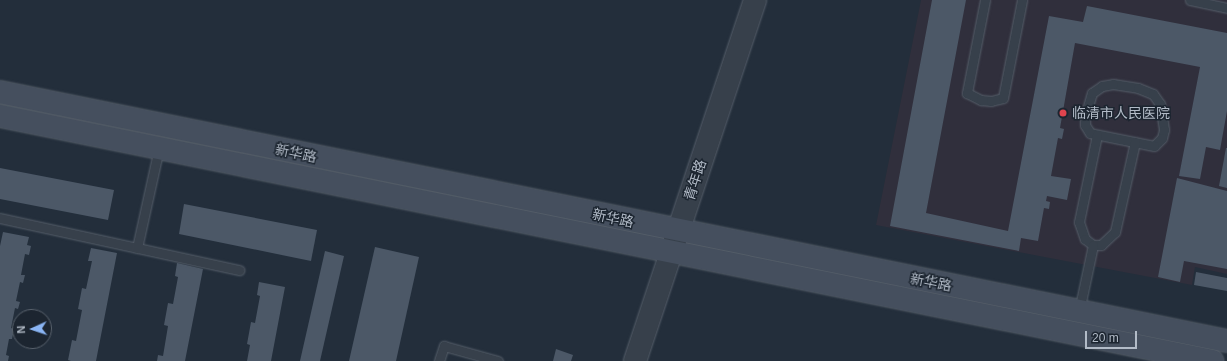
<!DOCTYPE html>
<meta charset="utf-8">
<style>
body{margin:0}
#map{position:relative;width:1227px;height:361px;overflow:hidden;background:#232e3b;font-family:Arial,"Noto Sans SC",sans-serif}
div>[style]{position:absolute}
.medical>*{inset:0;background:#302f3c}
.building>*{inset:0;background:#4c5867}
.roads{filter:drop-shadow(0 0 1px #555e69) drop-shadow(0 0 1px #555e69)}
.service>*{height:9px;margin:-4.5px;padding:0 4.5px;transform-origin:4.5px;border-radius:4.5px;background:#37404b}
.tertiary>*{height:22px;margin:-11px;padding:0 11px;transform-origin:11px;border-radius:11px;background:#37404b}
.secondary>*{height:22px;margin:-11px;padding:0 11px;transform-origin:11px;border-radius:11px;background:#454f5e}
.dots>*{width:11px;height:11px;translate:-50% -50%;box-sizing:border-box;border:2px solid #1c2530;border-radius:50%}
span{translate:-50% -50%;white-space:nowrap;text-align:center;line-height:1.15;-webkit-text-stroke:3px #1c2530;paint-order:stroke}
.poi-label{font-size:14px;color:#b2bbc7}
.left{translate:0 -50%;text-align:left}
.street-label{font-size:14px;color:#b2bbc7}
.north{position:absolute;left:12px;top:309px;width:40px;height:40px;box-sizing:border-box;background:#1c2530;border:1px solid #58616c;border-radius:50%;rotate:267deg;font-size:11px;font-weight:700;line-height:16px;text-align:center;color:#b2bbc7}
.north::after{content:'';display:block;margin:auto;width:14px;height:18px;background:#8ab5f4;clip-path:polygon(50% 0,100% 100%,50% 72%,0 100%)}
.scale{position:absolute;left:1085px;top:331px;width:52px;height:18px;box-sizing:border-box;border:2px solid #b2bbc7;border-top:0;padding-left:5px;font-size:12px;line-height:14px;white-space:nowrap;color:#b2bbc7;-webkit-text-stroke:3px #1c2530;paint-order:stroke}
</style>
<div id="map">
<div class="medical">
<div style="clip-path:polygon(921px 0,1227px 0,1227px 274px,1195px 267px,1192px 285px,876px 225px)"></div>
</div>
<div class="building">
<div style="clip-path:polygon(932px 0,966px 0,926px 213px,1008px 231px,1049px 16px,1083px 22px,1087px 6px,1227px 33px,1227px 111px,1220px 150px,1206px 147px,1200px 179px,1179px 176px,1200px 67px,1075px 43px,1060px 128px,1064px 129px,1062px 139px,1058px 138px,1051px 176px,1071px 179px,1067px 200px,1047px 196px,1046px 201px,1050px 202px,1049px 209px,1044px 208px,1038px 241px,1021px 238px,1019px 251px,890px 226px)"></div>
<div style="clip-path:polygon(1226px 148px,1227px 148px,1227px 188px,1219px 186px)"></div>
<div style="clip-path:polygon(0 168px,114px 190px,108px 220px,0 199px)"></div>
<div style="clip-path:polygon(1177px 178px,1227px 191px,1227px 269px,1184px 261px,1180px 282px,1158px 277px)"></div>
<div style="clip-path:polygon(184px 204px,317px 230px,311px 261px,179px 234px)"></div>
<div style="clip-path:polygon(3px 232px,29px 237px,27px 245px,31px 246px,29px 255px,25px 254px,21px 275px,25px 275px,23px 283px,20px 282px,16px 301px,20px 302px,18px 309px,15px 308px,11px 328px,14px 329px,12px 339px,9px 339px,6px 355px,9px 356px,8px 361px,0 361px,0 246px)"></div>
<div style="clip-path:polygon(375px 247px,419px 257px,396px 361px,349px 361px)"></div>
<div style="clip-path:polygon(91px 248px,117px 253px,96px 361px,71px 361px,68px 360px,72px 340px,76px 341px,82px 310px,78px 309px,82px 288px,86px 289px,92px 261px,88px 261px)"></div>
<div style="clip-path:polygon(325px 251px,344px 256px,320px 361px,300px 361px)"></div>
<div style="clip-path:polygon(177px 263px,203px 269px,185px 361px,157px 361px,158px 355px,163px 356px,168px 326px,164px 325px,168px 303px,173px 304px,178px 277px,175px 276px)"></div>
<div style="clip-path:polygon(1196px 272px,1227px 278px,1227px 291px,1194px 285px)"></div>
<div style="clip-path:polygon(259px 282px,285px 287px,271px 361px,247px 361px,250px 345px,247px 344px,251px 322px,255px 323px,260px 296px,257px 295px)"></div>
<div style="clip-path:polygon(556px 349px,573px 355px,571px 361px,553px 361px)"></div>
</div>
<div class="roads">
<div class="service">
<div style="left:985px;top:0;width:95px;rotate:101deg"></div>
<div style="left:967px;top:93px;width:16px;rotate:27deg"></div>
<div style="left:981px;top:100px;width:10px;rotate:6deg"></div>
<div style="left:991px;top:101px;width:12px;rotate:-14deg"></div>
<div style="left:1003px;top:98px;width:100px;rotate:-79deg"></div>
<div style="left:1190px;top:0;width:38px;rotate:12deg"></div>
<div style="left:1113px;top:84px;width:25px;rotate:9deg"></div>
<div style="left:1138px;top:88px;width:16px;rotate:22deg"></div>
<div style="left:1153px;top:94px;width:12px;rotate:55deg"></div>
<div style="left:1160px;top:104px;width:26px;rotate:81deg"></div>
<div style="left:1164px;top:130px;width:8px;rotate:104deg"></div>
<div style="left:1162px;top:138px;width:11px;rotate:135deg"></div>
<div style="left:1154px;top:146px;width:65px;rotate:-168.5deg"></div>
<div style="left:1090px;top:133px;width:9px;rotate:-122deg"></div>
<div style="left:1085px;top:125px;width:8px;rotate:-90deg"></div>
<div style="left:1085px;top:117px;width:25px;rotate:-74deg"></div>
<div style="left:1092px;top:93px;width:12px;rotate:-35deg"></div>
<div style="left:1102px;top:86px;width:11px;rotate:-10deg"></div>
<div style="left:1097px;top:135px;width:89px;rotate:101.7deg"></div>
<div style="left:1079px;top:222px;width:18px;rotate:71deg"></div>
<div style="left:1085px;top:239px;width:10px;rotate:37deg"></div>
<div style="left:1093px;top:245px;width:8px"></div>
<div style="left:1101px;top:245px;width:19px;rotate:-43deg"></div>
<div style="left:1115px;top:232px;width:92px;rotate:-77.5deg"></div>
<div style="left:0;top:218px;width:245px;rotate:12.3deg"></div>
<div style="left:137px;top:248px;width:102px;rotate:-77.6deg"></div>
<div style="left:1079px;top:311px;width:67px;rotate:-78deg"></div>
<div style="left:439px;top:361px;width:16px;rotate:-72deg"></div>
<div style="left:444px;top:346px;width:56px;rotate:15.5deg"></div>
</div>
<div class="tertiary">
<div style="left:635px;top:361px;width:380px;rotate:-71.6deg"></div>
</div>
<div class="secondary">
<div style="left:0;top:92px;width:1252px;rotate:11.47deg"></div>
<div style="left:0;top:116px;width:1237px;rotate:11.43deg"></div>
</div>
</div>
<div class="dots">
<div style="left:1063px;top:113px;background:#e0444e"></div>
</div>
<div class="poi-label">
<span class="left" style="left:1072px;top:113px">临清市人民医院</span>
</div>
<div class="street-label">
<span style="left:296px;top:153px;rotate:12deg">新华路</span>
<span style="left:695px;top:180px;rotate:-72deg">青年路</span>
<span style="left:613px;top:218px;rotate:12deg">新华路</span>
<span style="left:931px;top:282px;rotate:11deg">新华路</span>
</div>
<div class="north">N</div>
<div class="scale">20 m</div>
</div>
